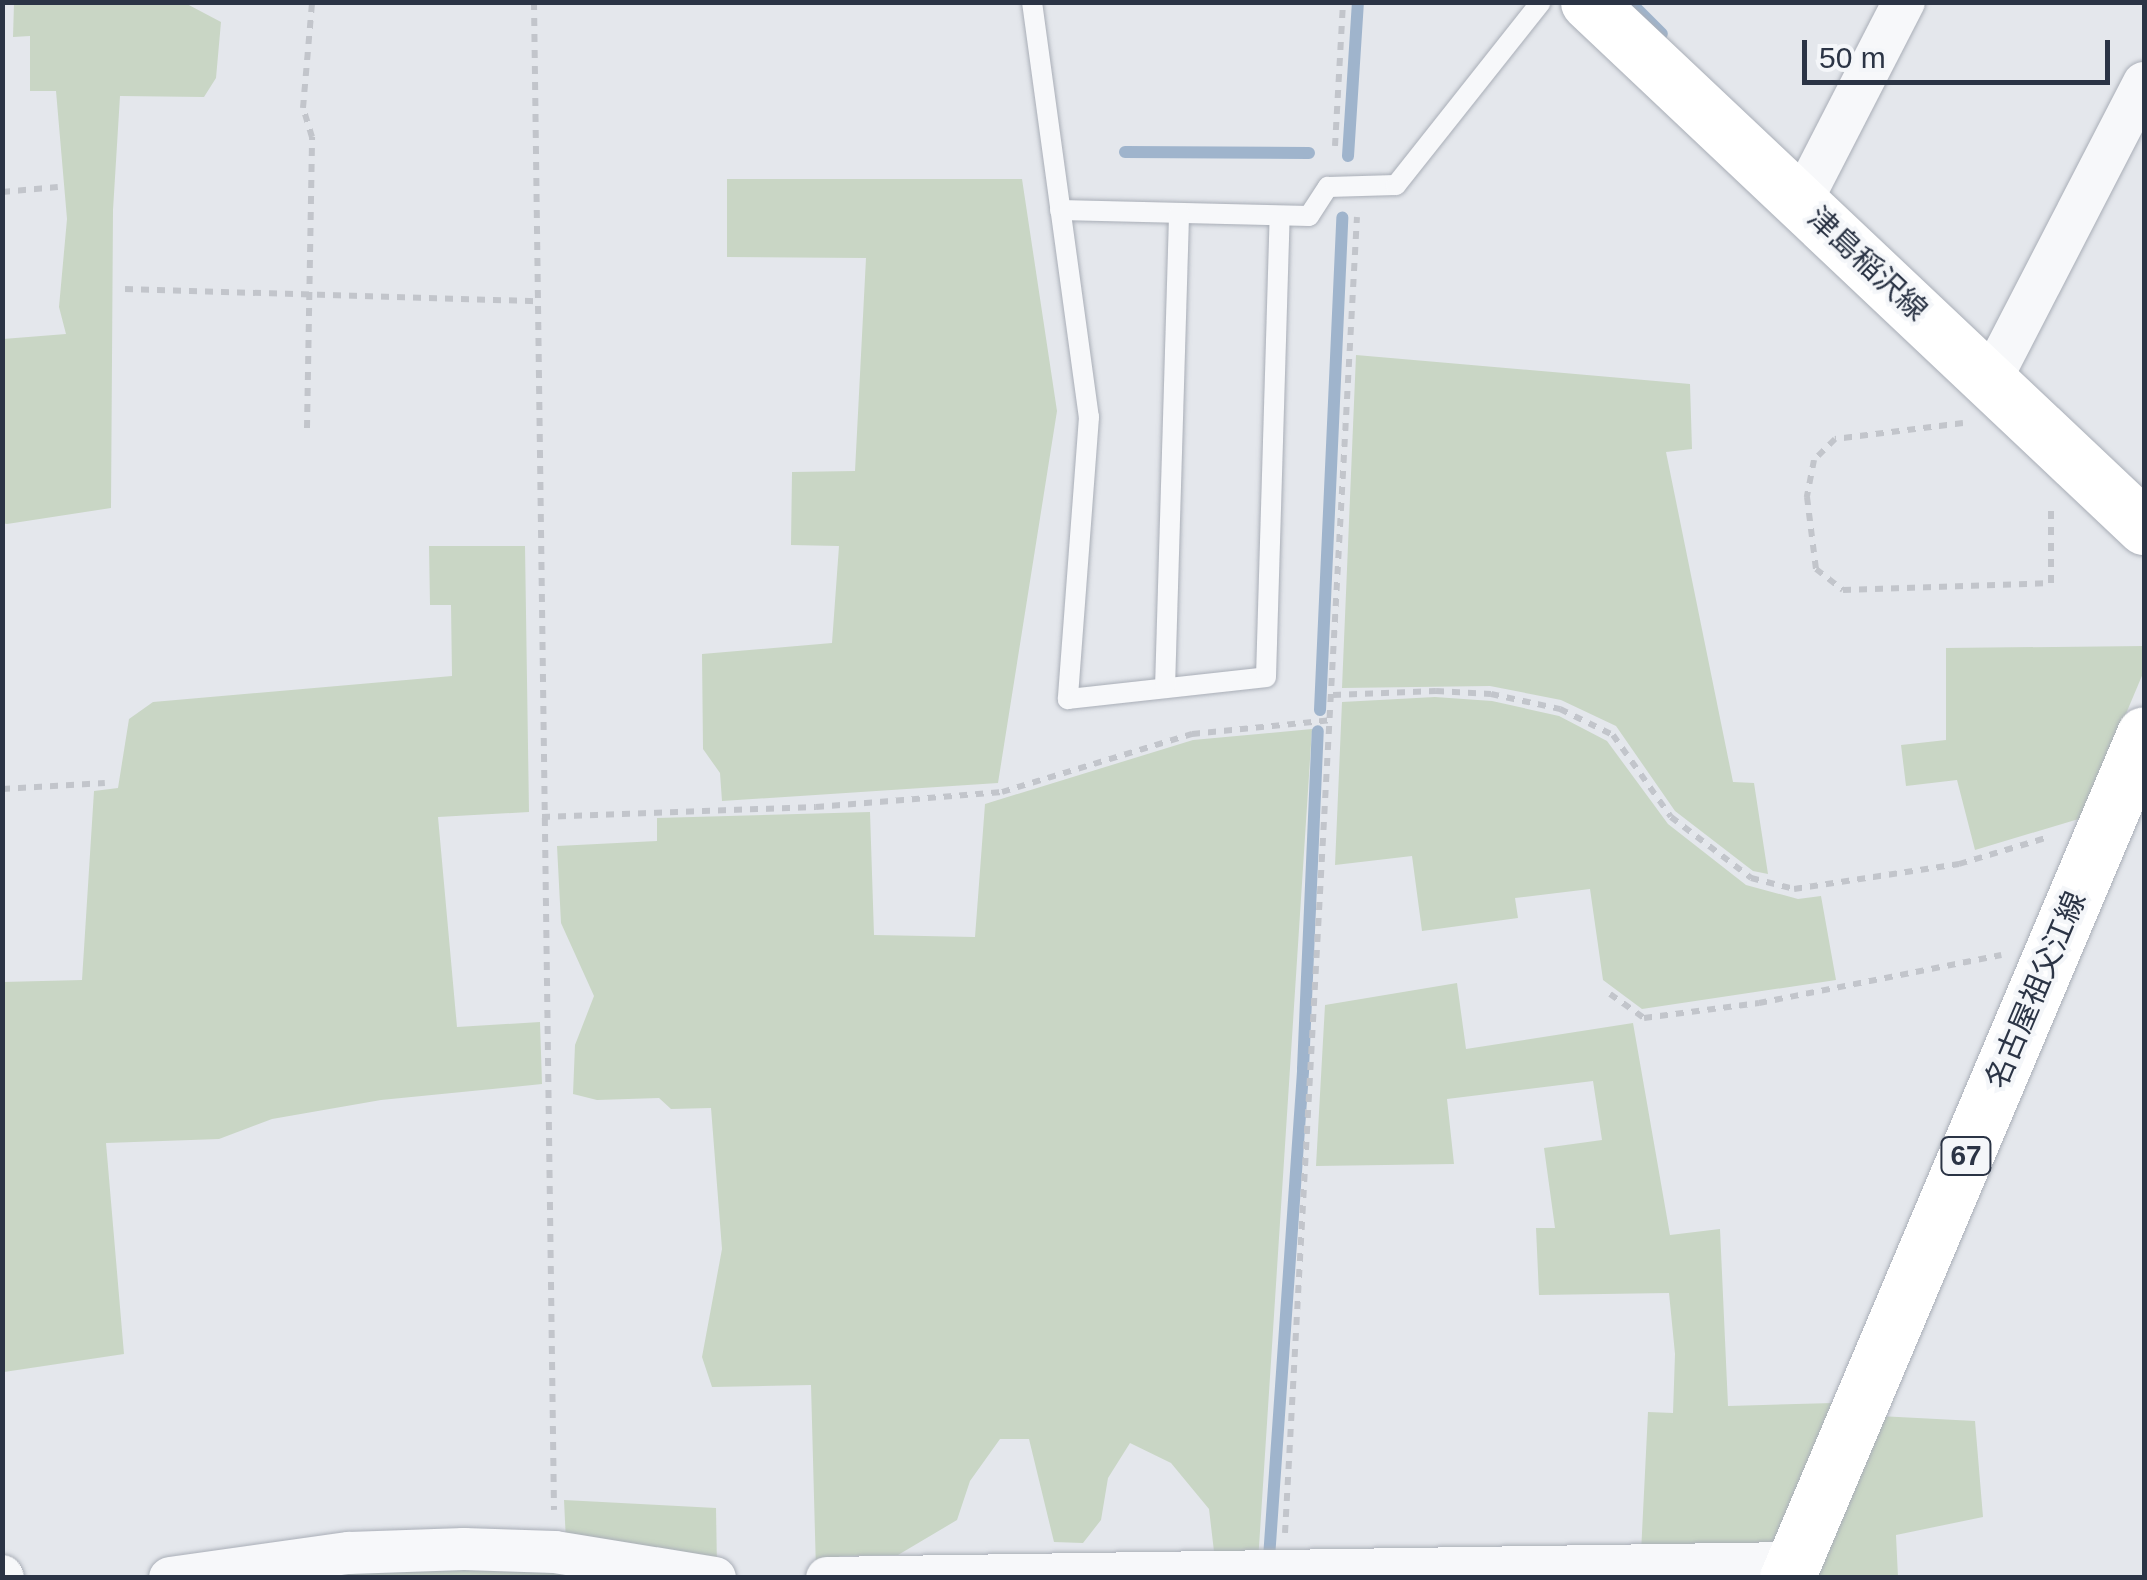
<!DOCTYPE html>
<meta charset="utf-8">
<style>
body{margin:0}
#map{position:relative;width:2147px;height:1580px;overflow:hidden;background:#e4e7ec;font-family:Arial,"Noto Sans JP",sans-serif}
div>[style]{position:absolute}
.green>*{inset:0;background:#c9d6c5}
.stream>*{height:12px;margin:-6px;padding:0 6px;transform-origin:6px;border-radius:6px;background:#9fb4cc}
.path>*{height:6px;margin-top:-3px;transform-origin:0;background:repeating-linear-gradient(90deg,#c2c5cb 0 8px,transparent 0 16px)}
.roads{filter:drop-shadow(0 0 2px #a9aeb7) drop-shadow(0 0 2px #a9aeb7)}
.service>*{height:20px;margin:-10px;padding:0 10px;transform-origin:10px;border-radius:10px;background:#f7f8fa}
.minor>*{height:42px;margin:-21px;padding:0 21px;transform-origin:21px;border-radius:21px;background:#f7f8fa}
.secondary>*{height:55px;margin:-27.5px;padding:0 27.5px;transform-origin:27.5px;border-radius:27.5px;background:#fff}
.primary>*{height:55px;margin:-27.5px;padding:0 27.5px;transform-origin:27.5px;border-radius:27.5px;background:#fff}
span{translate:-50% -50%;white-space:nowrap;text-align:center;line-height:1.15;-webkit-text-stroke:8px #f4f6f9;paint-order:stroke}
.shield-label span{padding:2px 8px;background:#f4f6f9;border:2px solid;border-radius:8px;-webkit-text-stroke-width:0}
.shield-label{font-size:28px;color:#2b3445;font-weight:700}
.street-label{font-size:30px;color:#2b3445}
.frame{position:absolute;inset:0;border:5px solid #2b3445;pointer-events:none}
.scale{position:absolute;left:1802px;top:40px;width:308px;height:45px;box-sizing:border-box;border:5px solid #2b3445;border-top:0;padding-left:12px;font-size:30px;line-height:35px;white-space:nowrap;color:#2b3445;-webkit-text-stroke:8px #f4f6f9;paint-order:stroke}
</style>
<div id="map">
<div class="green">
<div style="clip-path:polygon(14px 3px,185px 3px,221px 22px,216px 78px,204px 97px,120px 96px,113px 210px,111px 508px,7px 524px,2px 523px,3px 339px,66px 334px,59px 307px,67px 219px,56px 91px,30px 91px,30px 36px,13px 37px)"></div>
<div style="clip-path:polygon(727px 179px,1022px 179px,1057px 411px,998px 783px,722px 801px,720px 773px,703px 749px,702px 654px,832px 643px,839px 546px,791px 545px,792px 472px,855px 471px,866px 258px,727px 257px)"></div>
<div style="clip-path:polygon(1356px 355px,1690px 384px,1692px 449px,1666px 452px,1733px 782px,1754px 783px,1768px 874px,1753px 871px,1675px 811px,1616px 726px,1561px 700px,1490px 686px,1342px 688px)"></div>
<div style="clip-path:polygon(429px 546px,525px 546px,529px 812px,438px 817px,457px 1027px,540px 1022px,542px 1084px,381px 1100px,272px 1119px,219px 1139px,106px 1143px,124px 1354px,4px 1372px,3px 982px,82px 980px,94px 791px,118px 788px,129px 719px,153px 702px,452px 676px,451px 605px,430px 605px)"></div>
<div style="clip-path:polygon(2144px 646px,2144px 671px,2082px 818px,1975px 850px,1957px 780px,1906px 786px,1901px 745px,1946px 740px,1946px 648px)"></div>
<div style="clip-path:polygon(1435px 697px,1492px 701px,1559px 716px,1607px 741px,1668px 824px,1746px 885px,1798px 899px,1821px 896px,1836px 980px,1642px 1009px,1603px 980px,1590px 889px,1515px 898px,1518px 918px,1422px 931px,1412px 856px,1335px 865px,1342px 702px)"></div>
<div style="clip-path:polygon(1312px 729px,1258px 1562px,1215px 1560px,1209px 1509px,1171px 1463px,1130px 1443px,1108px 1478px,1101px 1520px,1083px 1543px,1054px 1542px,1029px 1439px,1000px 1439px,970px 1481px,957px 1520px,898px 1555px,840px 1556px,816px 1571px,811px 1385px,712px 1387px,702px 1357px,722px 1249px,711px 1108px,671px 1109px,659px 1098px,597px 1100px,573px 1094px,575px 1045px,594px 996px,561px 923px,557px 846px,657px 841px,657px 818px,870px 812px,874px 935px,975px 937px,985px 804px,1193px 740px)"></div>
<div style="clip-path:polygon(1457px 983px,1466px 1049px,1633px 1023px,1670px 1235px,1720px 1229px,1728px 1406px,1833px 1403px,1776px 1548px,1641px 1553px,1648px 1412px,1673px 1413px,1675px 1354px,1669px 1293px,1539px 1295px,1536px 1228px,1555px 1228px,1544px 1148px,1602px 1140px,1593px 1081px,1447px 1099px,1454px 1164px,1316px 1166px,1325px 1005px)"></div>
<div style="clip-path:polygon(1879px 1416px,1975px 1421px,1983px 1517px,1896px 1535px,1898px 1577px,1812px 1578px)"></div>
<div style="clip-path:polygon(564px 1500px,716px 1508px,717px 1568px,566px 1542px)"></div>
<div style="clip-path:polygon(464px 1558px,584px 1578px,226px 1578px)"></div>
</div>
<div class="stream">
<div style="left:1630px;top:2px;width:45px;rotate:45deg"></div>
<div style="left:1125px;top:152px;width:184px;rotate:0.3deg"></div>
<div style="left:1348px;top:156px;width:154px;rotate:-86.3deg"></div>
<div style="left:1320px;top:710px;width:493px;rotate:-87.4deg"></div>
<div style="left:1269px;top:1558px;width:490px;rotate:-86deg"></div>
<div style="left:1303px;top:1069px;width:338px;rotate:-87.5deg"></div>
</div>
<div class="path">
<div style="left:534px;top:2px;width:1508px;rotate:89.24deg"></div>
<div style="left:1335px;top:146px;width:144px;rotate:-86.8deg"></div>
<div style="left:2px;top:192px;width:56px;rotate:-5.1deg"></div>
<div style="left:125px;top:289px;width:412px;rotate:1.7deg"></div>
<div style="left:1963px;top:423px;width:129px;rotate:172.9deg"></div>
<div style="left:1835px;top:439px;width:30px;rotate:135deg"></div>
<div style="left:1814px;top:460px;width:38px;rotate:101deg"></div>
<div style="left:1807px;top:497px;width:73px;rotate:82.9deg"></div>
<div style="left:1816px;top:569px;width:34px;rotate:38deg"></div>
<div style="left:1843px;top:590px;width:208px;rotate:-1.9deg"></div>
<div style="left:2051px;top:583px;width:77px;rotate:-90deg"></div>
<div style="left:307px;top:428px;width:291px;rotate:-89deg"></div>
<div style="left:312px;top:137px;width:30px;rotate:-107deg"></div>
<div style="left:303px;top:108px;width:106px;rotate:-85.1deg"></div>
<div style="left:1333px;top:695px;width:103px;rotate:-2.2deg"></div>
<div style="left:1436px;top:691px;width:55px;rotate:3.1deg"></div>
<div style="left:1491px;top:694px;width:71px;rotate:12.3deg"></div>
<div style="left:1560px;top:709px;width:59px;rotate:26.1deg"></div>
<div style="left:1613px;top:735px;width:100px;rotate:54.7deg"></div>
<div style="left:1671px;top:817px;width:101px;rotate:37.3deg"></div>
<div style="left:1751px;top:878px;width:44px;rotate:14.3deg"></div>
<div style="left:1794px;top:889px;width:167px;rotate:-8.6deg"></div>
<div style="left:1959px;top:864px;width:94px;rotate:-16.7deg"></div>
<div style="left:2px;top:789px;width:103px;rotate:-3.3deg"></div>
<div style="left:542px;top:817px;width:274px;rotate:-2.1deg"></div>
<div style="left:816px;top:807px;width:187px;rotate:-4.6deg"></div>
<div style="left:1002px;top:792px;width:199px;rotate:-17deg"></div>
<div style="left:1192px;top:734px;width:141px;rotate:-5.7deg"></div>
<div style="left:1610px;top:994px;width:42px;rotate:35.2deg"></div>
<div style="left:1644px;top:1018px;width:116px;rotate:-7.4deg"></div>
<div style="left:1759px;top:1003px;width:247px;rotate:-11.2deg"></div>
<div style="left:1285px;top:1533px;width:1318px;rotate:-86.87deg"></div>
</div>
<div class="roads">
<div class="service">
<div style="left:1032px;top:2px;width:419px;rotate:82.2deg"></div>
<div style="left:1089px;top:417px;width:283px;rotate:94.3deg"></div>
<div style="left:1068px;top:699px;width:199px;rotate:-6.3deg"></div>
<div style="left:1266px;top:677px;width:461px;rotate:-88.3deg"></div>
<div style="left:1060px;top:210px;width:249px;rotate:1.4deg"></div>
<div style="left:1309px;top:216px;width:35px;rotate:-57deg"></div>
<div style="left:1328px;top:187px;width:68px;rotate:-1.7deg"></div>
<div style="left:1396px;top:185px;width:233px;rotate:-51.6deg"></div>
<div style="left:1165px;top:688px;width:475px;rotate:-88.3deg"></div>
</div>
<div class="minor">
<div style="left:1801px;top:202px;width:225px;rotate:-62.8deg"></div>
<div style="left:1991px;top:379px;width:333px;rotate:-62.7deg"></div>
<div style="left:2px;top:1576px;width:2px;rotate:63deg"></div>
<div style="left:170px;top:1578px;width:181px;rotate:-8deg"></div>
<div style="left:349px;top:1553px;width:115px;rotate:-2deg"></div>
<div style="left:464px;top:1549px;width:91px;rotate:1.9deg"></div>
<div style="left:555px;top:1552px;width:162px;rotate:9.2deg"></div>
<div style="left:827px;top:1578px;width:967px;rotate:-0.89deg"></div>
</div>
<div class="secondary">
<div style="left:1588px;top:2px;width:765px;rotate:43.36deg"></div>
</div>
<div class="primary">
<div style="left:1787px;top:1578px;width:916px;rotate:-67.07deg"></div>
</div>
</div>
<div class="shield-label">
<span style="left:1966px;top:1156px">67</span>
</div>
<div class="street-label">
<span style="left:1867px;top:264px;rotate:43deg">津島稲沢線</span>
<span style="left:2036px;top:990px;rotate:-67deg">名古屋祖父江線</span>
</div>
<div class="frame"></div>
<div class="scale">50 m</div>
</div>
